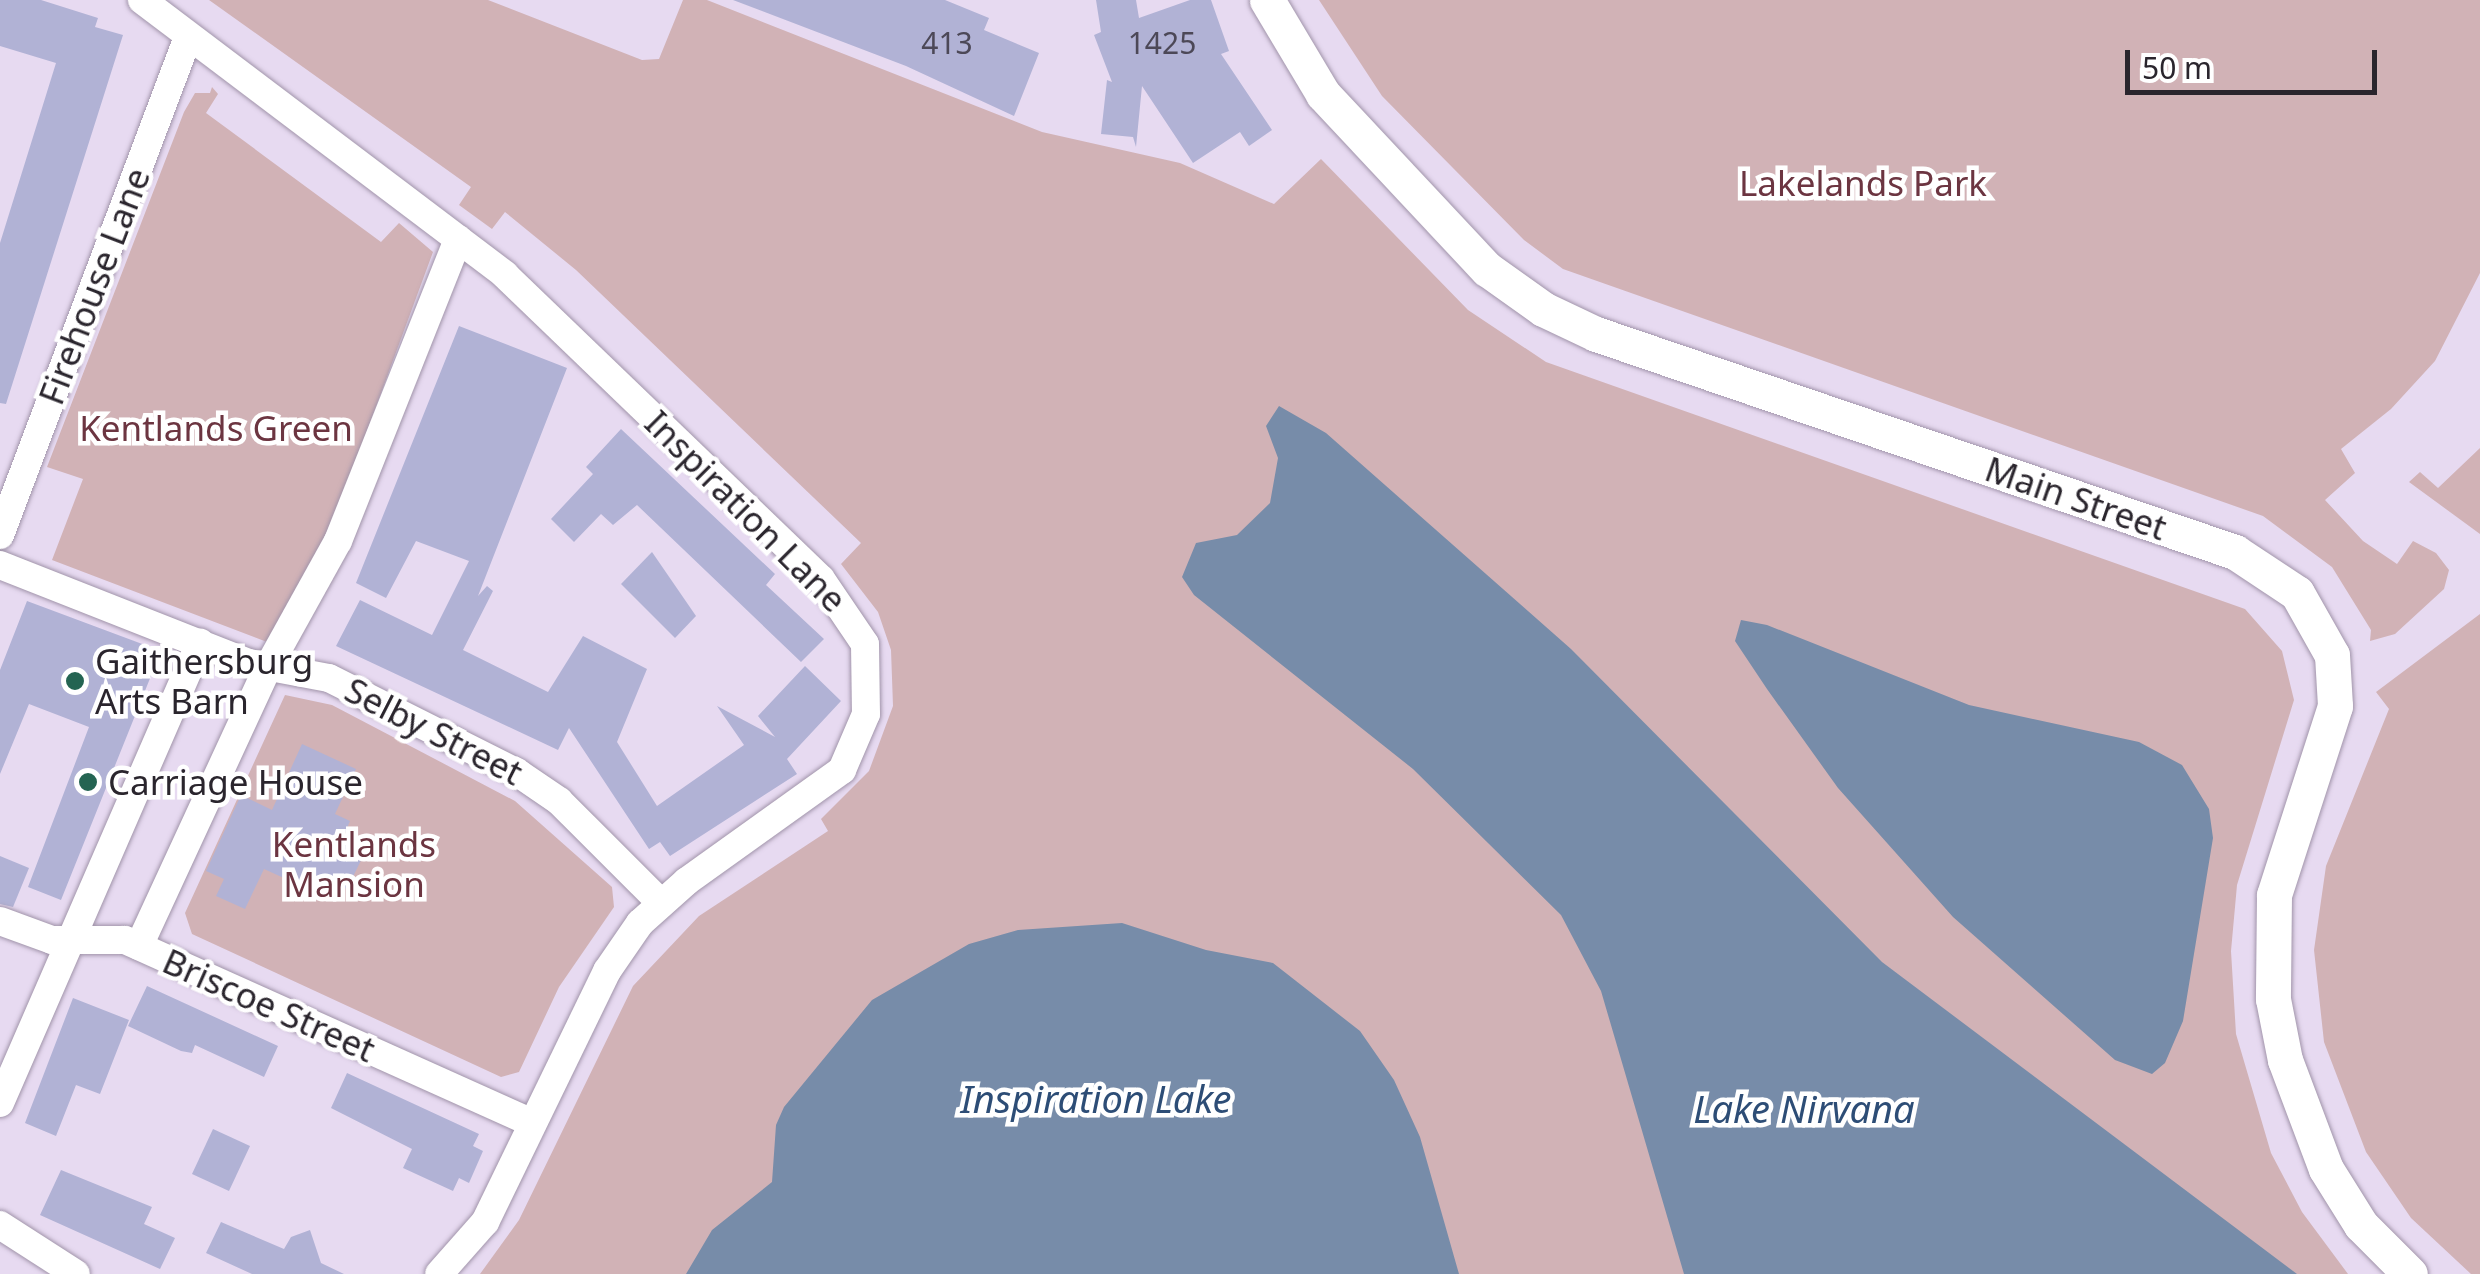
<!DOCTYPE html>
<style>
body{margin:0}
#map{position:relative;width:2480px;height:1274px;overflow:hidden;background:#e7daf1;font-family:"Noto Sans",sans-serif}
div>[style]{position:absolute}
.green>*{inset:0;background:#d1b2b6}
.water>*{inset:0;background:#778ca9}
.building>*{inset:0;background:#b1b2d5}
.roads{filter:drop-shadow(0 0 2px #a194aa) drop-shadow(0 0 2px #a194aa)}
.minor>*{height:28px;margin:-14px;padding:0 14px;transform-origin:14px;border-radius:14px;background:#fff}
.tertiary>*{height:35px;margin:-17.5px;padding:0 17.5px;transform-origin:17.5px;border-radius:17.5px;background:#fff}
.dots>*{width:28px;height:28px;translate:-50% -50%;box-sizing:border-box;border:5px solid #fff;border-radius:50%}
span{translate:-50% -50%;white-space:nowrap;text-align:center;line-height:1.15;-webkit-text-stroke:9px #fff;paint-order:stroke}
.number-label{font-size:30px;color:#4c4857}
.number-label span{-webkit-text-stroke-width:0}
.park-label{font-size:35px;color:#6c3541}
.street-label{font-size:35px;color:#2a252d}
.poi-label{font-size:35px;color:#2a252d}
.left{translate:0 -50%;text-align:left}
.water-label{font-size:38px;color:#2d4d76;font-style:italic}
.scale{position:absolute;left:2125px;top:50px;width:252px;height:45px;box-sizing:border-box;border:5px solid #2a252d;border-top:0;padding-left:12px;font-size:30px;line-height:35px;white-space:nowrap;color:#2a252d;-webkit-text-stroke:8px #fff;paint-order:stroke}
</style>
<div id="map">
<div class="green">
<div style="clip-path:polygon(209px 0,488px 0,642px 60px,659px 59px,683px 0,707px 0,1042px 132px,1180px 163px,1274px 204px,1321px 159px,1468px 310px,1546px 362px,2245px 609px,2282px 651px,2294px 700px,2237px 885px,2231px 951px,2236px 1034px,2271px 1153px,2302px 1212px,2348px 1274px,480px 1274px,519px 1220px,633px 986px,699px 916px,828px 831px,821px 819px,869px 771px,893px 706px,891px 650px,878px 612px,841px 564px,861px 543px,576px 270px,505px 212px,492px 229px,459px 205px,471px 187px)"></div>
<div style="clip-path:polygon(1319px 0,2480px 0,2480px 273px,2435px 361px,2391px 409px,2341px 449px,2355px 473px,2325px 500px,2363px 541px,2397px 564px,2413px 541px,2436px 553px,2449px 570px,2444px 589px,2395px 634px,2370px 641px,2371px 630px,2332px 567px,2263px 516px,1563px 269px,1524px 240px,1382px 96px)"></div>
<div style="clip-path:polygon(212px 87px,218px 94px,206px 113px,381px 242px,399px 223px,433px 252px,315px 572px,267px 642px,52px 560px,83px 479px,47px 467px,184px 112px,195px 93px,210px 93px)"></div>
<div style="clip-path:polygon(2480px 448px,2480px 534px,2409px 482px,2420px 472px,2438px 488px)"></div>
<div style="clip-path:polygon(2480px 614px,2480px 1274px,2471px 1274px,2411px 1218px,2366px 1152px,2324px 1042px,2314px 950px,2326px 866px,2389px 709px,2376px 692px)"></div>
<div style="clip-path:polygon(285px 695px,332px 705px,515px 801px,612px 887px,614px 907px,559px 987px,519px 1072px,501px 1077px,192px 934px,185px 913px)"></div>
</div>
<div class="water">
<div style="clip-path:polygon(1279px 406px,1326px 433px,1571px 649px,1882px 962px,2297px 1274px,1684px 1274px,1601px 991px,1561px 915px,1413px 769px,1194px 595px,1182px 577px,1196px 543px,1237px 535px,1270px 503px,1278px 458px,1266px 426px)"></div>
<div style="clip-path:polygon(1741px 620px,1767px 625px,1969px 705px,2139px 742px,2182px 765px,2209px 809px,2213px 838px,2183px 1021px,2165px 1063px,2152px 1074px,2115px 1060px,1953px 917px,1838px 788px,1767px 689px,1735px 641px)"></div>
<div style="clip-path:polygon(1122px 923px,1206px 950px,1273px 963px,1360px 1031px,1394px 1080px,1420px 1137px,1459px 1274px,686px 1274px,712px 1230px,772px 1182px,776px 1125px,784px 1107px,872px 1000px,969px 944px,1018px 930px)"></div>
</div>
<div class="building">
<div style="clip-path:polygon(0 0,41px 0,98px 18px,95px 27px,123px 35px,6px 404px,0 403px,0 243px,56px 63px,0 46px)"></div>
<div style="clip-path:polygon(733px 0,945px 0,989px 18px,984px 30px,1039px 53px,1014px 116px,906px 66px)"></div>
<div style="clip-path:polygon(1096px 0,1136px 0,1139px 18px,1190px 0,1211px 0,1229px 51px,1221px 54px,1272px 130px,1249px 146px,1240px 132px,1193px 163px,1142px 86px,1136px 147px,1133px 137px,1101px 134px,1107px 80px,1112px 82px,1094px 35px,1101px 32px)"></div>
<div style="clip-path:polygon(459px 326px,567px 368px,478px 596px,487px 586px,493px 591px,463px 650px,548px 692px,583px 636px,647px 669px,617px 742px,657px 806px,744px 745px,717px 706px,775px 737px,758px 716px,805px 666px,841px 701px,787px 759px,797px 774px,670px 856px,660px 842px,649px 849px,569px 728px,558px 750px,336px 646px,360px 600px,432px 635px,469px 561px,416px 541px,386px 598px,356px 583px)"></div>
<div style="clip-path:polygon(621px 429px,775px 574px,766px 585px,824px 639px,801px 662px,637px 505px,613px 525px,601px 514px,574px 542px,551px 519px,593px 474px,586px 467px)"></div>
<div style="clip-path:polygon(652px 552px,696px 616px,675px 638px,621px 584px)"></div>
<div style="clip-path:polygon(27px 601px,161px 651px,61px 900px,28px 887px,89px 727px,29px 704px,0 774px,0 670px)"></div>
<div style="clip-path:polygon(302px 744px,356px 769px,335px 814px,350px 821px,344px 835px,368px 846px,347px 889px,324px 877px,317px 893px,264px 869px,245px 909px,216px 896px,224px 879px,206px 871px,241px 795px,272px 810px)"></div>
<div style="clip-path:polygon(0 856px,29px 868px,13px 907px,0 904px)"></div>
<div style="clip-path:polygon(147px 986px,278px 1046px,264px 1077px,195px 1045px,192px 1053px,181px 1051px,128px 1026px)"></div>
<div style="clip-path:polygon(73px 998px,129px 1020px,100px 1094px,76px 1085px,56px 1136px,25px 1123px)"></div>
<div style="clip-path:polygon(347px 1073px,479px 1134px,473px 1146px,483px 1151px,469px 1183px,459px 1178px,453px 1191px,403px 1168px,412px 1149px,331px 1108px)"></div>
<div style="clip-path:polygon(213px 1129px,250px 1146px,229px 1191px,192px 1174px)"></div>
<div style="clip-path:polygon(61px 1170px,152px 1207px,144px 1224px,175px 1238px,160px 1269px,40px 1215px)"></div>
<div style="clip-path:polygon(221px 1222px,284px 1249px,291px 1237px,310px 1230px,321px 1263px,344px 1274px,252px 1274px,206px 1253px)"></div>
</div>
<div class="roads">
<div class="minor">
<div style="left:142px;top:0;width:455px;rotate:37.1deg"></div>
<div style="left:505px;top:275px;width:438px;rotate:43.9deg"></div>
<div style="left:821px;top:579px;width:78px;rotate:55.9deg"></div>
<div style="left:865px;top:644px;width:70px;rotate:89.2deg"></div>
<div style="left:866px;top:714px;width:61px;rotate:113.2deg"></div>
<div style="left:842px;top:770px;width:191px;rotate:144.4deg"></div>
<div style="left:687px;top:881px;width:63px;rotate:138.2deg"></div>
<div style="left:640px;top:923px;width:58px;rotate:124.5deg"></div>
<div style="left:607px;top:971px;width:279px;rotate:115.9deg"></div>
<div style="left:485px;top:1222px;width:69px;rotate:131.5deg"></div>
<div style="left:0;top:535px;width:532px;rotate:-69.32deg"></div>
<div style="left:0;top:565px;width:268px;rotate:21.5deg"></div>
<div style="left:249px;top:663px;width:81px;rotate:10.6deg"></div>
<div style="left:329px;top:678px;width:212px;rotate:26.7deg"></div>
<div style="left:518px;top:773px;width:50px;rotate:34.3deg"></div>
<div style="left:559px;top:801px;width:144px;rotate:45deg"></div>
<div style="left:0;top:921px;width:55px;rotate:20.1deg"></div>
<div style="left:52px;top:940px;width:73px"></div>
<div style="left:125px;top:940px;width:446px;rotate:24.2deg"></div>
<div style="left:139px;top:946px;width:305px;rotate:-65.2deg"></div>
<div style="left:267px;top:669px;width:146px;rotate:-61deg"></div>
<div style="left:338px;top:541px;width:325px;rotate:-68.3deg"></div>
<div style="left:0;top:1103px;width:502px;rotate:-66.5deg"></div>
<div style="left:0;top:1225px;width:90px;rotate:32.8deg"></div>
</div>
<div class="tertiary">
<div style="left:1267px;top:0;width:109px;rotate:59.2deg"></div>
<div style="left:1323px;top:94px;width:240px;rotate:46.9deg"></div>
<div style="left:1487px;top:269px;width:69px;rotate:35.5deg"></div>
<div style="left:1543px;top:309px;width:59px;rotate:25.3deg"></div>
<div style="left:1596px;top:334px;width:675px;rotate:18.84deg"></div>
<div style="left:2235px;top:552px;width:74px;rotate:33.5deg"></div>
<div style="left:2297px;top:593px;width:71px;rotate:60.6deg"></div>
<div style="left:2332px;top:655px;width:51px;rotate:86.6deg"></div>
<div style="left:2335px;top:706px;width:199px;rotate:107.9deg"></div>
<div style="left:2274px;top:895px;width:104px;rotate:90.6deg"></div>
<div style="left:2273px;top:999px;width:62px;rotate:78.9deg"></div>
<div style="left:2285px;top:1060px;width:116px;rotate:69.4deg"></div>
<div style="left:2326px;top:1169px;width:66px;rotate:58deg"></div>
<div style="left:2361px;top:1225px;width:69px;rotate:45deg"></div>
</div>
</div>
<div class="dots">
<div style="left:75px;top:681px;background:#246452"></div>
<div style="left:88px;top:782px;background:#246452"></div>
</div>
<div class="number-label">
<span style="left:947px;top:43px">413</span>
<span style="left:1162px;top:43px">1425</span>
</div>
<div class="park-label">
<span style="left:1863px;top:183px">Lakelands Park</span>
<span style="left:216px;top:428px">Kentlands Green</span>
<span style="left:354px;top:864px">Kentlands<br>Mansion</span>
</div>
<div class="street-label">
<span style="left:94px;top:286px;rotate:-69deg">Firehouse Lane</span>
<span style="left:2076px;top:498px;rotate:19deg">Main Street</span>
<span style="left:746px;top:511px;rotate:45deg">Inspiration Lane</span>
<span style="left:434px;top:731px;rotate:27deg">Selby Street</span>
<span style="left:269px;top:1005px;rotate:24deg">Briscoe Street</span>
</div>
<div class="poi-label">
<span class="left" style="left:95px;top:681px">Gaithersburg<br>Arts Barn</span>
<span class="left" style="left:108px;top:782px">Carriage House</span>
</div>
<div class="water-label">
<span style="left:1096px;top:1099px">Inspiration Lake</span>
<span style="left:1804px;top:1109px">Lake Nirvana</span>
</div>
<div class="scale">50 m</div>
</div>
